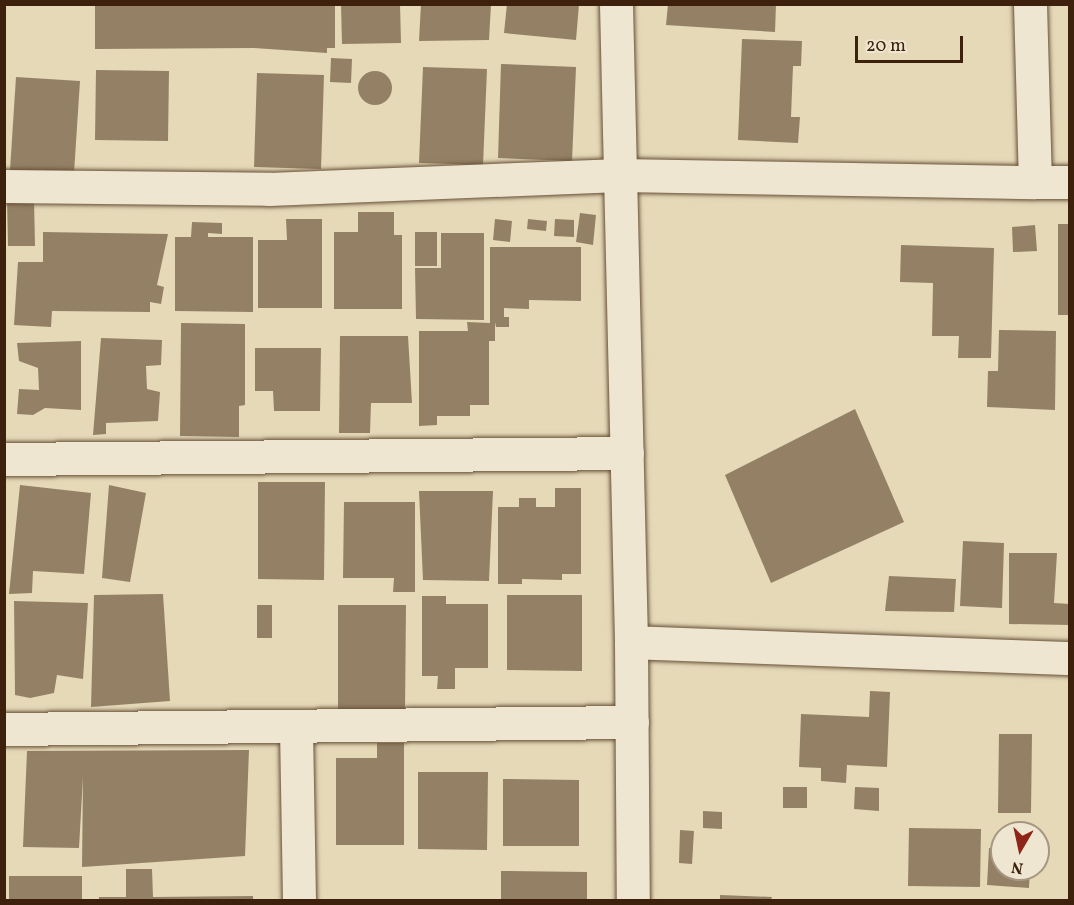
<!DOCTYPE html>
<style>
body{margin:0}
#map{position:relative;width:1074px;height:905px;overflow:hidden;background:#e5d9b8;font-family:Vollkorn,serif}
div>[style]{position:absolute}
.building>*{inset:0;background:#948165}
.round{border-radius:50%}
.roads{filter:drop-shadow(0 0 2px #674f37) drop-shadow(0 0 2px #674f37)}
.street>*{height:33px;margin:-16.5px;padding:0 16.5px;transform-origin:16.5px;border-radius:16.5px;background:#eee6d1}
span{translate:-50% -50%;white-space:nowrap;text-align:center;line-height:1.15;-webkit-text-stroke:4.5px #eee6d1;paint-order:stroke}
.frame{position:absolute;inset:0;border:6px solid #3d210c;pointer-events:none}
.north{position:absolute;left:990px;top:821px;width:60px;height:60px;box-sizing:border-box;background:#eee6d1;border:2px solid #a79782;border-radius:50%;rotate:189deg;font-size:16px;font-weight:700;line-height:24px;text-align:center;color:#3d210c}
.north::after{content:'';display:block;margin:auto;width:21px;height:27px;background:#8f2418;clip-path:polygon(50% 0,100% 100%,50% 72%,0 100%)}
.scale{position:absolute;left:855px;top:36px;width:108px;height:27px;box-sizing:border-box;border:3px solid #3d210c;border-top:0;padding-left:8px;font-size:18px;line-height:21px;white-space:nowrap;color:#3d210c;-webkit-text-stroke:4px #eee6d1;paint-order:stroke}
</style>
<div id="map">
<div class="building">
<div style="clip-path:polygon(95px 4px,335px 4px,335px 48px,327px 48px,327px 53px,254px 48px,95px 49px)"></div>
<div style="clip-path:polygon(341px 4px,400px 4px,401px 43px,342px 44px)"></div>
<div style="clip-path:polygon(421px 4px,491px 4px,489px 40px,419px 41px)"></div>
<div style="clip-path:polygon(507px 4px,579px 4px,576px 40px,504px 33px)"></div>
<div style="clip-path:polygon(668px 4px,776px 4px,775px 32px,666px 25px)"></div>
<div style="clip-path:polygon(742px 39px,802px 41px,801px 66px,793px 66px,791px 117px,800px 117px,798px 143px,738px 140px)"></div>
<div style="clip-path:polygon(331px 58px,352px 59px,351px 83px,330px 82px)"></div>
<div style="clip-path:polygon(501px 64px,576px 67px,572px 161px,498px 158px)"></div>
<div style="clip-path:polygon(423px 67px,487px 69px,483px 165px,419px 163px)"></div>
<div style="clip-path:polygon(96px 70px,169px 71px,168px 141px,95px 140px)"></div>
<div class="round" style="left:358px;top:71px;width:34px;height:34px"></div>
<div style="clip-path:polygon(257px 73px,324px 75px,321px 169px,254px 167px)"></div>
<div style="clip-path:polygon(16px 77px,80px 81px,74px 173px,10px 170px)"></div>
<div style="clip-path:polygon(7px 199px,34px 199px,35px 246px,8px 246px)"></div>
<div style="clip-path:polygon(358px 212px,394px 212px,394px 235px,402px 235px,402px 309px,334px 309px,334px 232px,358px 232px)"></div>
<div style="clip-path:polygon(580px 213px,596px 215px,593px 245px,576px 242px)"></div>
<div style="clip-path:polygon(286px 219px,322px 219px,322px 308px,258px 308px,258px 240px,287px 240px)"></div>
<div style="clip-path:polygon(495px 219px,512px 221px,510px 242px,493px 240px)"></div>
<div style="clip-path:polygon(528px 219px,547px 221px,546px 231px,527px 229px)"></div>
<div style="clip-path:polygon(555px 219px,574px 220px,574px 237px,554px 236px)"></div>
<div style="clip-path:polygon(192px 222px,222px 223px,222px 234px,208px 233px,208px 237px,253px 237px,253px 312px,175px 311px,175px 237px,191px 237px)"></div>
<div style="clip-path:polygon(1058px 224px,1070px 224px,1070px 315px,1058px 315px)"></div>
<div style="clip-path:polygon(1035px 225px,1037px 251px,1013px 252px,1012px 227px)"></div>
<div style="clip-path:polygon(43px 232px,168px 234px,157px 285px,164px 287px,161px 304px,150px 302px,150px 312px,52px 311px,51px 327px,14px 325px,18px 262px,43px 262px)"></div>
<div style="clip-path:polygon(415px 232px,437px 232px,437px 266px,415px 266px)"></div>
<div style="clip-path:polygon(441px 233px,484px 233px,484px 320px,416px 319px,415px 268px,441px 268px)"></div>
<div style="clip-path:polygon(901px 245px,994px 248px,991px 358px,958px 358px,959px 336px,932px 336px,933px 283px,900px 282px)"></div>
<div style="clip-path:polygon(490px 247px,581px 247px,581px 301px,529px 300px,529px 309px,504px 308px,504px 317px,509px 317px,509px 327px,496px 327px,495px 322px,495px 341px,489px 341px,489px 405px,470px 405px,470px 416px,437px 416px,437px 425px,419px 426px,419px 331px,468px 331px,467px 322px,490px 323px)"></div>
<div style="clip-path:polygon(181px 323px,245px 324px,245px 405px,239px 406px,239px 437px,180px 436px)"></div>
<div style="clip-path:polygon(999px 330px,1056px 331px,1055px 410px,987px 407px,988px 371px,998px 371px)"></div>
<div style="clip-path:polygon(340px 336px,408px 336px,412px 403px,371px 403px,370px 433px,339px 433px)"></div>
<div style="clip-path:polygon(101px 338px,162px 340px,161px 365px,146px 366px,147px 389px,160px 392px,158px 421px,106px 423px,106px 434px,93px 435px)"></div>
<div style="clip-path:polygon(81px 341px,81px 410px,45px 408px,33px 415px,17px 414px,19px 389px,39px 390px,38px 368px,19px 361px,17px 343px)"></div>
<div style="clip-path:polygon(255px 348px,321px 348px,320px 411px,274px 411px,273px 391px,255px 391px)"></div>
<div style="clip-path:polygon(855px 409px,904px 522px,771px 583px,725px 475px)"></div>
<div style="clip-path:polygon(258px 482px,325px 482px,324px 580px,258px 579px)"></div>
<div style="clip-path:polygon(20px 485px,91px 493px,84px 574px,33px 571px,32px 593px,9px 594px)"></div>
<div style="clip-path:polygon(109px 485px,146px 493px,130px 582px,102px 578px)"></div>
<div style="clip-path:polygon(555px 488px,581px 488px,581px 574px,562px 574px,562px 580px,522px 579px,522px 584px,498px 584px,498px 507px,519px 507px,519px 498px,536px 498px,536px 507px,555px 507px)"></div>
<div style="clip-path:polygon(419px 491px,493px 491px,489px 581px,423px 580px)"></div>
<div style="clip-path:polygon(344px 502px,415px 502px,415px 592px,393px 592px,394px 578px,343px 578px)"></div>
<div style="clip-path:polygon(963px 541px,1004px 543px,1002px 608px,960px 606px)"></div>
<div style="clip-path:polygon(1009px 553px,1057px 553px,1054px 603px,1070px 604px,1070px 625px,1009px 624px)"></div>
<div style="clip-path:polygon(889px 576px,956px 579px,954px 612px,885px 611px)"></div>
<div style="clip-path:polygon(163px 594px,170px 701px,91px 707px,94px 595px)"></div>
<div style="clip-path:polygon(507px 595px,582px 595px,582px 671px,507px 670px)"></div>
<div style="clip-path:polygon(422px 596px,446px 596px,446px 604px,488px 604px,488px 668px,455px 668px,455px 689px,437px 689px,438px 676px,422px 676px)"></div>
<div style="clip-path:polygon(14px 601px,88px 603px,83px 679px,57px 675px,54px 693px,30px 698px,15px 695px)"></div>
<div style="clip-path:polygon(257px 605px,272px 605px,272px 638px,257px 638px)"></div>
<div style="clip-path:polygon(338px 605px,406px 605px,405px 711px,338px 711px)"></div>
<div style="clip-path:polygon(870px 691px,890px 692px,887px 767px,847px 765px,846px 783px,821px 781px,821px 768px,799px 767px,801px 714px,869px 717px)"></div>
<div style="clip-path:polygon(999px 734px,1032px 734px,1031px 813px,998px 813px)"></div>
<div style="clip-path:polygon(377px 743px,404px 743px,404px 845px,336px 845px,336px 758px,377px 758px)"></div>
<div style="clip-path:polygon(249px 750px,245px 856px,82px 867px,83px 777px,79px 848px,23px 847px,27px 751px)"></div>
<div style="clip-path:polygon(418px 772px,488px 772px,487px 850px,418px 849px)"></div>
<div style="clip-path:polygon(503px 779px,579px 780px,579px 846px,503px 846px)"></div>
<div style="clip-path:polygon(783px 787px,807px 787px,807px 808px,783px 808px)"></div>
<div style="clip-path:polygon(855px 787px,879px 788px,879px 811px,854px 809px)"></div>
<div style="clip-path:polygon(703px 811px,722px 812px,722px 829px,703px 828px)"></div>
<div style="clip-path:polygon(909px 828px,981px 829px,980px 887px,908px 886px)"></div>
<div style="clip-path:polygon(680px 830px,694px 831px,692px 864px,679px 863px)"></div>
<div style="clip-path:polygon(989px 848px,1002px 849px,1002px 869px,1030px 869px,1029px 888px,987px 885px)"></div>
<div style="clip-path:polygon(126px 869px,152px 869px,153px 897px,253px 896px,253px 900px,99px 900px,99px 897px,126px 897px)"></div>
<div style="clip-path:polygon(501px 871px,587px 872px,587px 900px,501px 900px)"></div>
<div style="clip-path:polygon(9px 876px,82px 876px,82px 900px,9px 900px)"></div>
<div style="clip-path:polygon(720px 895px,772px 897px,771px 900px,720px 900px)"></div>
</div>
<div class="roads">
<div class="street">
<div style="left:616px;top:4px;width:638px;rotate:88.65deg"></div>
<div style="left:631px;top:642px;width:258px;rotate:89.6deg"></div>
<div style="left:1030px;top:4px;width:178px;rotate:88.4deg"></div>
<div style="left:1035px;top:182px;width:35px"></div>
<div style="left:4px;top:186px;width:265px;rotate:0.6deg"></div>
<div style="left:269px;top:189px;width:351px;rotate:-2.3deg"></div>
<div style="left:620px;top:175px;width:415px;rotate:1deg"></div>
<div style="left:4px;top:459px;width:623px;rotate:-0.55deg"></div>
<div style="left:631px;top:642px;width:439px;rotate:2.1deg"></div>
<div style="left:296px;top:728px;width:172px;rotate:89deg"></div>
<div style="left:4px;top:729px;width:628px;rotate:-0.64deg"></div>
</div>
</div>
<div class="frame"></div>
<div class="north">N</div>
<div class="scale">20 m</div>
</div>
